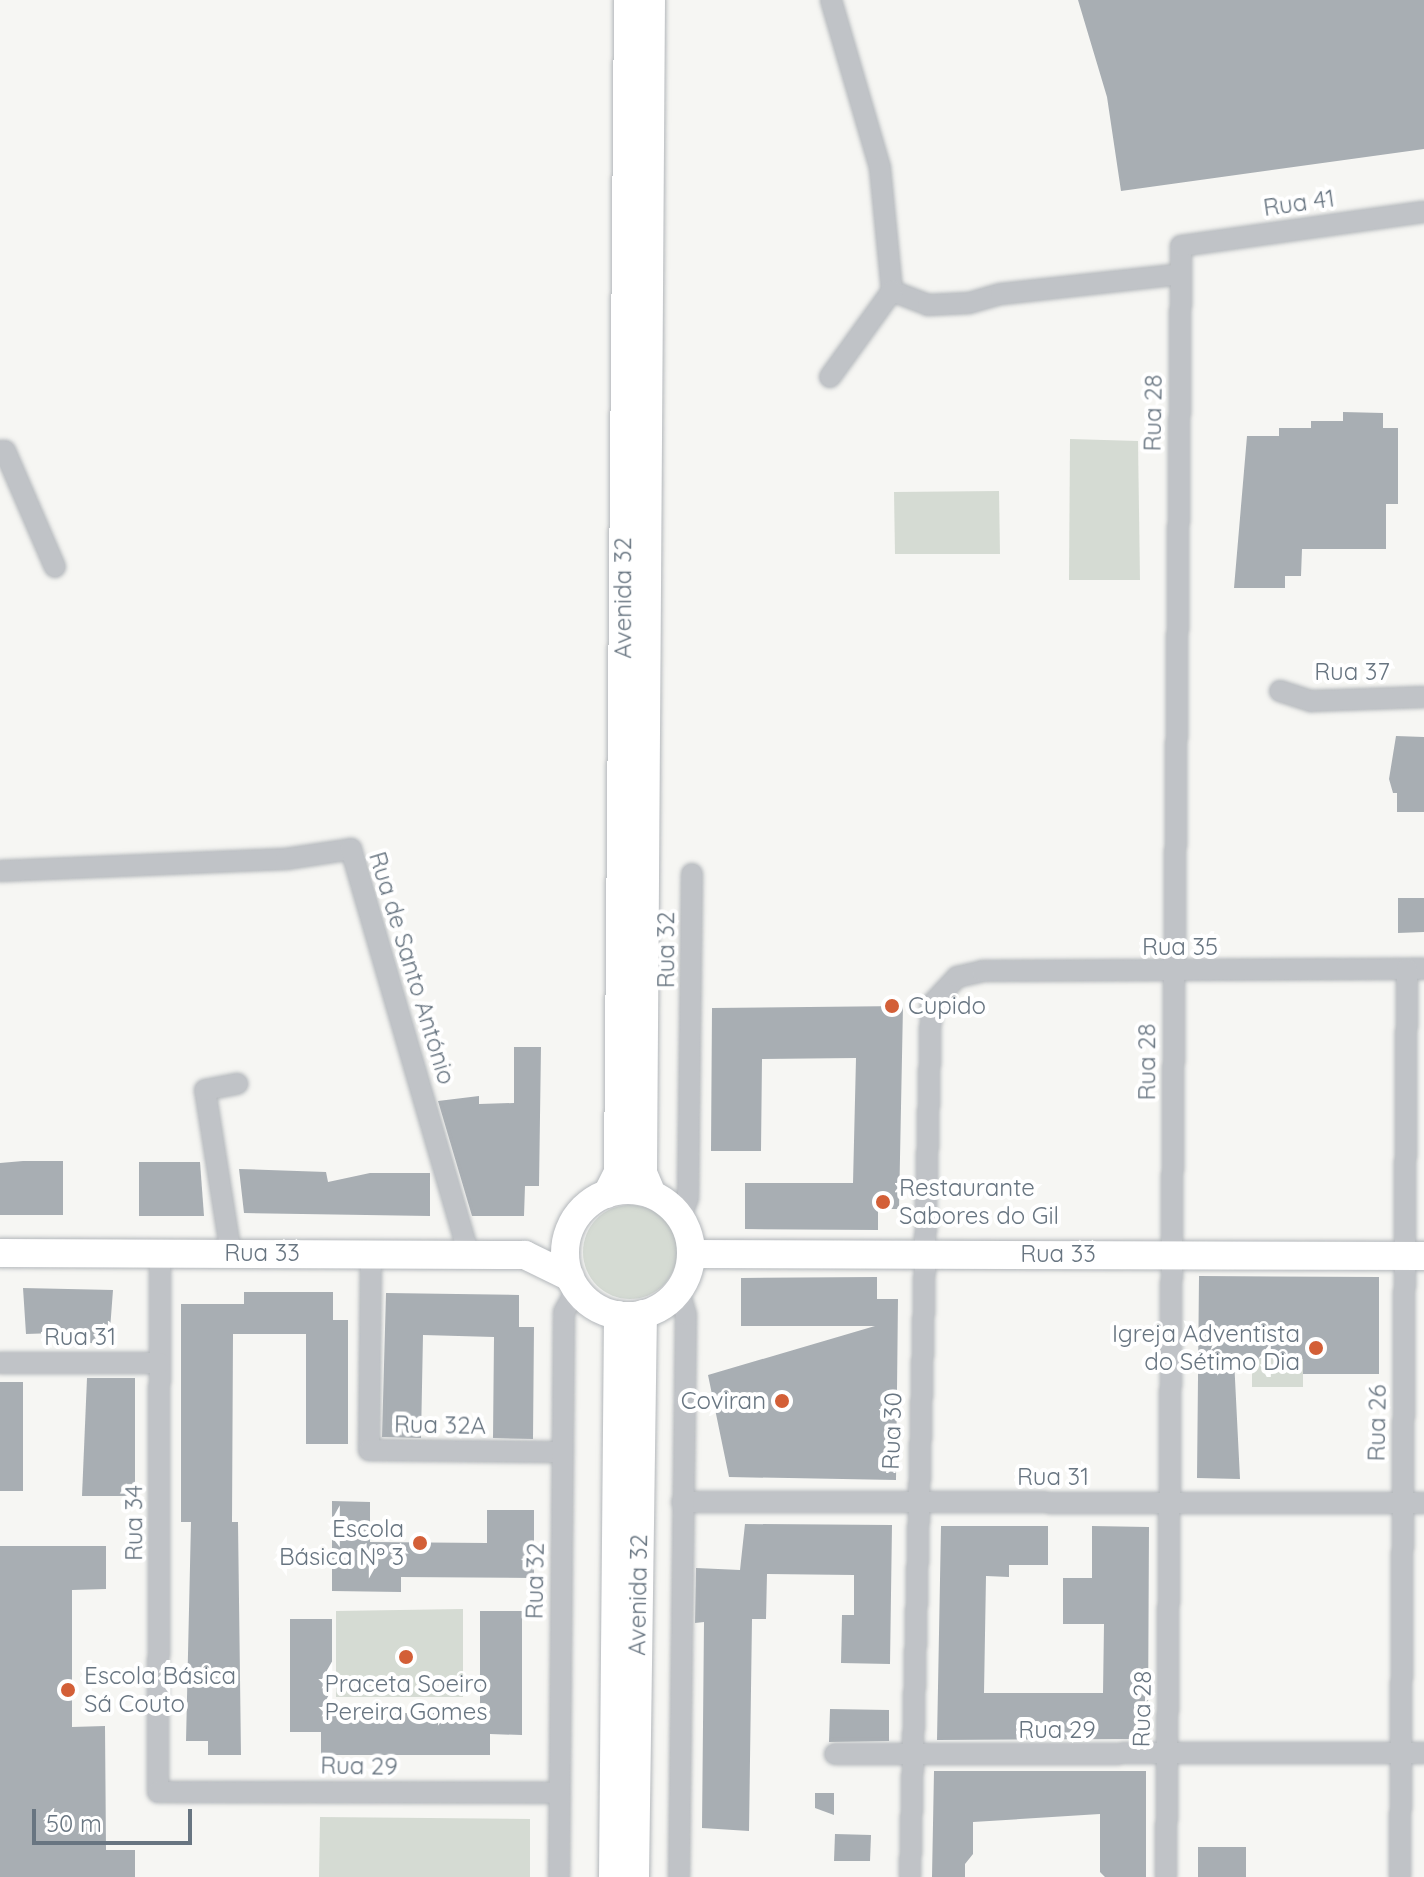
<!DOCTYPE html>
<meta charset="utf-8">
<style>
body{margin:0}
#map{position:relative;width:1424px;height:1877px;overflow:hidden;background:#f6f6f3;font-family:Quicksand,sans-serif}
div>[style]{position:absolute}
.green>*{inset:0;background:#d5dbd3}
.round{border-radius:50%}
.building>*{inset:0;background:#a8aeb3}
.roads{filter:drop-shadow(0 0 2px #b3b7bb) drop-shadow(0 0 2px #b3b7bb)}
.street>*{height:20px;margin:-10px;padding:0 10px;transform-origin:10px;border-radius:10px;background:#c0c3c7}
.secondary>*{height:28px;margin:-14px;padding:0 14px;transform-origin:14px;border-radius:14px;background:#fff}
.secondary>.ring{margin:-14px;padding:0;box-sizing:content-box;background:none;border:28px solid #fff;border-radius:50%}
.dots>*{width:22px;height:22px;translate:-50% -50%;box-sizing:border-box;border:4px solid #fff;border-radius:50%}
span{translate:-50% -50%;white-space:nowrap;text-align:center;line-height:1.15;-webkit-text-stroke:8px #fff;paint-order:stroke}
.street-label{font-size:24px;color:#687581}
.poi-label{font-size:24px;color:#687581}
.left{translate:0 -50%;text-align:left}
.right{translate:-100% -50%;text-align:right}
.scale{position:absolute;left:32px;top:1809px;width:160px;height:36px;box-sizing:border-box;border:4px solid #687581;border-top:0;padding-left:10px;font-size:24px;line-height:28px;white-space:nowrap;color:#687581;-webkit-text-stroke:6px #fff;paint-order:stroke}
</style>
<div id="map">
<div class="green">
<div style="clip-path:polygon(1070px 439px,1138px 441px,1140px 580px,1069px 580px)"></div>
<div style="clip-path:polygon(999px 491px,1000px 554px,895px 554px,894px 492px)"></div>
<div class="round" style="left:583px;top:1205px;width:94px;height:94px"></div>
<div style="clip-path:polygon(1252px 1359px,1303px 1359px,1303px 1387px,1252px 1387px)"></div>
<div style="clip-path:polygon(463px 1609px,463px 1697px,336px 1697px,336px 1611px)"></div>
<div style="clip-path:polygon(320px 1817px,530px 1819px,530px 1877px,319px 1877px)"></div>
</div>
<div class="building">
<div style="clip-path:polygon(1078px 0,1424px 0,1424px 149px,1121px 191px,1107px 97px)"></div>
<div style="clip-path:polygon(1343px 412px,1383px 413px,1383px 428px,1398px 428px,1398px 504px,1386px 504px,1386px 549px,1302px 549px,1301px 576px,1285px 576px,1285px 588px,1234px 588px,1247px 436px,1279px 436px,1279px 428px,1311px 428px,1311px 421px,1343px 421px)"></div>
<div style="clip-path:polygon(1396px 736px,1424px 737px,1424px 812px,1397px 812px,1397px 793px,1393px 793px,1389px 779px)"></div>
<div style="clip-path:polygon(1398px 898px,1424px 898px,1424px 932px,1398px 933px)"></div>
<div style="clip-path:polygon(903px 1006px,899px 1209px,878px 1209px,878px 1230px,745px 1229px,745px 1183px,853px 1183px,856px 1058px,762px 1059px,761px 1151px,711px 1151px,712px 1008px)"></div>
<div style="clip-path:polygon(514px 1047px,541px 1047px,539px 1186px,525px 1186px,524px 1216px,472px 1216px,438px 1101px,479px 1096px,479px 1104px,514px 1103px)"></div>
<div style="clip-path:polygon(23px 1161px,63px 1161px,63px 1215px,0 1215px,0 1163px)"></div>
<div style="clip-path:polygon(139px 1162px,200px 1162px,204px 1216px,139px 1216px)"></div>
<div style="clip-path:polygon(239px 1169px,326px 1172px,328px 1182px,370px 1173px,430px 1173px,430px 1216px,244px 1213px)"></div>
<div style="clip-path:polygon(1199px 1276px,1379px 1277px,1379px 1374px,1303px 1374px,1303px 1359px,1234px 1359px,1240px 1479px,1197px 1478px)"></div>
<div style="clip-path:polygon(877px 1277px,877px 1299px,898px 1299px,896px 1480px,729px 1477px,708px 1375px,875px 1326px,741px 1326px,741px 1278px)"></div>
<div style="clip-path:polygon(23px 1288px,113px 1290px,109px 1343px,85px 1343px,85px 1332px,26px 1334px)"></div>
<div style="clip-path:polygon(244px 1292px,333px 1292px,333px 1320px,348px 1320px,348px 1444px,306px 1444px,306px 1334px,233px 1334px,232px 1522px,238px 1522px,241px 1755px,208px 1755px,208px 1741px,186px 1741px,191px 1522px,181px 1522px,181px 1304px,244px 1304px)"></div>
<div style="clip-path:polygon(386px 1293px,519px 1295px,519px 1327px,534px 1327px,533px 1439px,493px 1438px,494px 1337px,423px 1335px,421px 1438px,382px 1437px)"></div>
<div style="clip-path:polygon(87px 1378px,135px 1378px,135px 1496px,82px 1496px)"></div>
<div style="clip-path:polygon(0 1382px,23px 1382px,23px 1491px,0 1491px)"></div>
<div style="clip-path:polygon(332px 1501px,370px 1502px,370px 1542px,487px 1543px,487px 1510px,534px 1510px,534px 1578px,401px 1577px,401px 1592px,332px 1591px)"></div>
<div style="clip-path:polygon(745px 1524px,892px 1525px,890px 1664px,841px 1663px,842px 1615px,854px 1615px,854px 1575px,767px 1574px,766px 1619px,752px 1619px,749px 1831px,702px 1828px,704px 1622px,695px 1623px,696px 1568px,740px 1570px)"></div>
<div style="clip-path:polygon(941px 1526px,1048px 1526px,1048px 1565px,1009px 1565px,1009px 1577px,986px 1576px,984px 1693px,1103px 1693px,1104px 1624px,1063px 1624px,1063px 1578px,1092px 1578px,1092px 1526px,1149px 1527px,1148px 1721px,1142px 1721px,1142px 1739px,937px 1740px)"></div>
<div style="clip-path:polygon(0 1546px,106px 1546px,106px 1589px,72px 1590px,72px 1727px,105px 1726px,106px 1850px,135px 1850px,135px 1877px,0 1877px)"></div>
<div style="clip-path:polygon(480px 1611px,522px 1611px,522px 1735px,490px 1734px,490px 1755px,321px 1755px,321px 1732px,290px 1732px,290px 1619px,332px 1619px,332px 1713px,480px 1713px)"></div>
<div style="clip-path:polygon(830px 1709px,889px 1710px,889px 1741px,829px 1742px)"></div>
<div style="clip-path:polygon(934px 1771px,1146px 1771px,1146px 1877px,1105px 1877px,1100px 1872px,1100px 1814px,973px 1822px,973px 1854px,965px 1864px,965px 1877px,932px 1877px)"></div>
<div style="clip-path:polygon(815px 1793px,834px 1793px,834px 1815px,815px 1808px)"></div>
<div style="clip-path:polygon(835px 1834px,871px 1835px,870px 1861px,834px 1861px)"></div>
<div style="clip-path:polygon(1198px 1847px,1246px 1847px,1246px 1877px,1198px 1877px)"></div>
</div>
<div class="roads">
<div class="street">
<div style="left:831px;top:0;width:175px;rotate:73.7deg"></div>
<div style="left:880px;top:168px;width:124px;rotate:84.4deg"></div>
<div style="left:892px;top:291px;width:39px;rotate:21deg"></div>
<div style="left:928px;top:305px;width:41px;rotate:-2.8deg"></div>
<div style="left:969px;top:303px;width:33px;rotate:-16deg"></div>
<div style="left:1001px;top:294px;width:181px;rotate:-6.3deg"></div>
<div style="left:830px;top:377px;width:106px;rotate:-54.2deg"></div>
<div style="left:0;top:451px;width:5px"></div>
<div style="left:5px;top:451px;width:126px;rotate:66.7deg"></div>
<div style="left:1280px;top:691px;width:33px;rotate:18deg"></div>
<div style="left:1311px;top:701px;width:113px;rotate:-2deg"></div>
<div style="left:0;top:871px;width:286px;rotate:-2.4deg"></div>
<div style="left:286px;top:859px;width:66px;rotate:-8.7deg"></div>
<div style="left:351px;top:849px;width:422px;rotate:73.8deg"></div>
<div style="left:681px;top:1217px;width:20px;rotate:-70deg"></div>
<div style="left:688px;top:1198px;width:324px;rotate:-89.3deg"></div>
<div style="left:160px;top:1253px;width:539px;rotate:90.21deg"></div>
<div style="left:158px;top:1792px;width:401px;rotate:0.1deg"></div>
<div style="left:371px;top:1253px;width:197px;rotate:90.6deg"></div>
<div style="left:369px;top:1450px;width:194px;rotate:0.6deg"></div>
<div style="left:231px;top:1254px;width:166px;rotate:-99deg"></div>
<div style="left:205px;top:1090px;width:33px;rotate:-11deg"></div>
<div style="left:0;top:1363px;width:160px"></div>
<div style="left:682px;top:1502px;width:742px;rotate:0.08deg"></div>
<div style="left:835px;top:1754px;width:589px;rotate:-0.1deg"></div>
<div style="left:559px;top:1877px;width:565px;rotate:-89.49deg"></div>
<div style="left:564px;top:1312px;width:26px;rotate:-61deg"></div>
<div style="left:679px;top:1877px;width:562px;rotate:-89.29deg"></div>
<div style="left:686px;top:1315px;width:26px;rotate:-106deg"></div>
<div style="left:910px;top:1877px;width:872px;rotate:-88.62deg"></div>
<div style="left:931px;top:1005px;width:38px;rotate:-47deg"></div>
<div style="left:957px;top:977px;width:26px;rotate:-13deg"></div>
<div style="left:982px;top:971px;width:442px;rotate:-0.3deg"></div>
<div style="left:1166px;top:1877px;width:1631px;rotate:-89.47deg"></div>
<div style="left:1181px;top:246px;width:245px;rotate:-8deg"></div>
<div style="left:1400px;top:1877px;width:908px;rotate:-89.56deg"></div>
</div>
<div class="secondary">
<div style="left:651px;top:0;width:1173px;rotate:90.39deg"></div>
<div style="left:643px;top:1173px;width:23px;rotate:67deg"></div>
<div class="ring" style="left:565px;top:1190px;width:98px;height:98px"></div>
<div style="left:607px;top:1194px;width:25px;rotate:-63deg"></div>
<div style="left:618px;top:1172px;width:1172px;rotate:-89.51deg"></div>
<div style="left:0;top:1253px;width:525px;rotate:0.22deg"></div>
<div style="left:525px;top:1255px;width:50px;rotate:26.1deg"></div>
<div style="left:691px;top:1254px;width:733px;rotate:0.16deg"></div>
<div style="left:613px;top:1877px;width:562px;rotate:-89.49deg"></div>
<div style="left:635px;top:1877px;width:563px;rotate:-89.19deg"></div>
</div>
</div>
<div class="dots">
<div style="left:892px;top:1006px;background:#d35f37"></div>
<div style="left:883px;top:1202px;background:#d35f37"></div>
<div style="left:1316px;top:1348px;background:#d35f37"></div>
<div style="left:782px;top:1401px;background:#d35f37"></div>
<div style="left:420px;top:1543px;background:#d35f37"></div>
<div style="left:406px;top:1657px;background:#d35f37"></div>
<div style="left:68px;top:1690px;background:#d35f37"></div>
</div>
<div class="street-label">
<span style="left:1299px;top:203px;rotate:-8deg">Rua 41</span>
<span style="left:1153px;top:413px;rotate:-89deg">Rua 28</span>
<span style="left:623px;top:598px;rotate:-90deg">Avenida 32</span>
<span style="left:1352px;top:672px">Rua 37</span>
<span style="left:1180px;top:947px">Rua 35</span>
<span style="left:666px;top:950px;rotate:-90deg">Rua 32</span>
<span style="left:412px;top:968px;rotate:73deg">Rua de Santo António</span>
<span style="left:1147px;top:1062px;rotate:-90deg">Rua 28</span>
<span style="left:262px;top:1253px">Rua 33</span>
<span style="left:1058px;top:1254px">Rua 33</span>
<span style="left:80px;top:1337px">Rua 31</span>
<span style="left:1377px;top:1423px;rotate:-89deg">Rua 26</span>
<span style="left:440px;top:1425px;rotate:1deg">Rua 32A</span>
<span style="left:892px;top:1431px;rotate:-88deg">Rua 30</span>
<span style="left:1053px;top:1477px">Rua 31</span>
<span style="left:134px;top:1523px;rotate:-90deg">Rua 34</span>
<span style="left:535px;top:1581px;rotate:-89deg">Rua 32</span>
<span style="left:638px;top:1595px;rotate:-89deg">Avenida 32</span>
<span style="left:1142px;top:1709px;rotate:-89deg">Rua 28</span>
<span style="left:1057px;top:1730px">Rua 29</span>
<span style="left:359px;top:1766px;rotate:1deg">Rua 29</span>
</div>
<div class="poi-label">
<span class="left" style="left:908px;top:1006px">Cupido</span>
<span class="left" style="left:899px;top:1202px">Restaurante<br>Sabores do Gil</span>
<span class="right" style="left:1300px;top:1348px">Igreja Adventista<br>do Sétimo Dia</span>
<span class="right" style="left:766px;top:1401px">Coviran</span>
<span class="right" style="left:404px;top:1543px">Escola<br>Básica Nº 3</span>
<span class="left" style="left:84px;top:1690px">Escola Básica<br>Sá Couto</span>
<span style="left:406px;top:1698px">Praceta Soeiro<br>Pereira Gomes</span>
</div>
<div class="scale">50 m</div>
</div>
